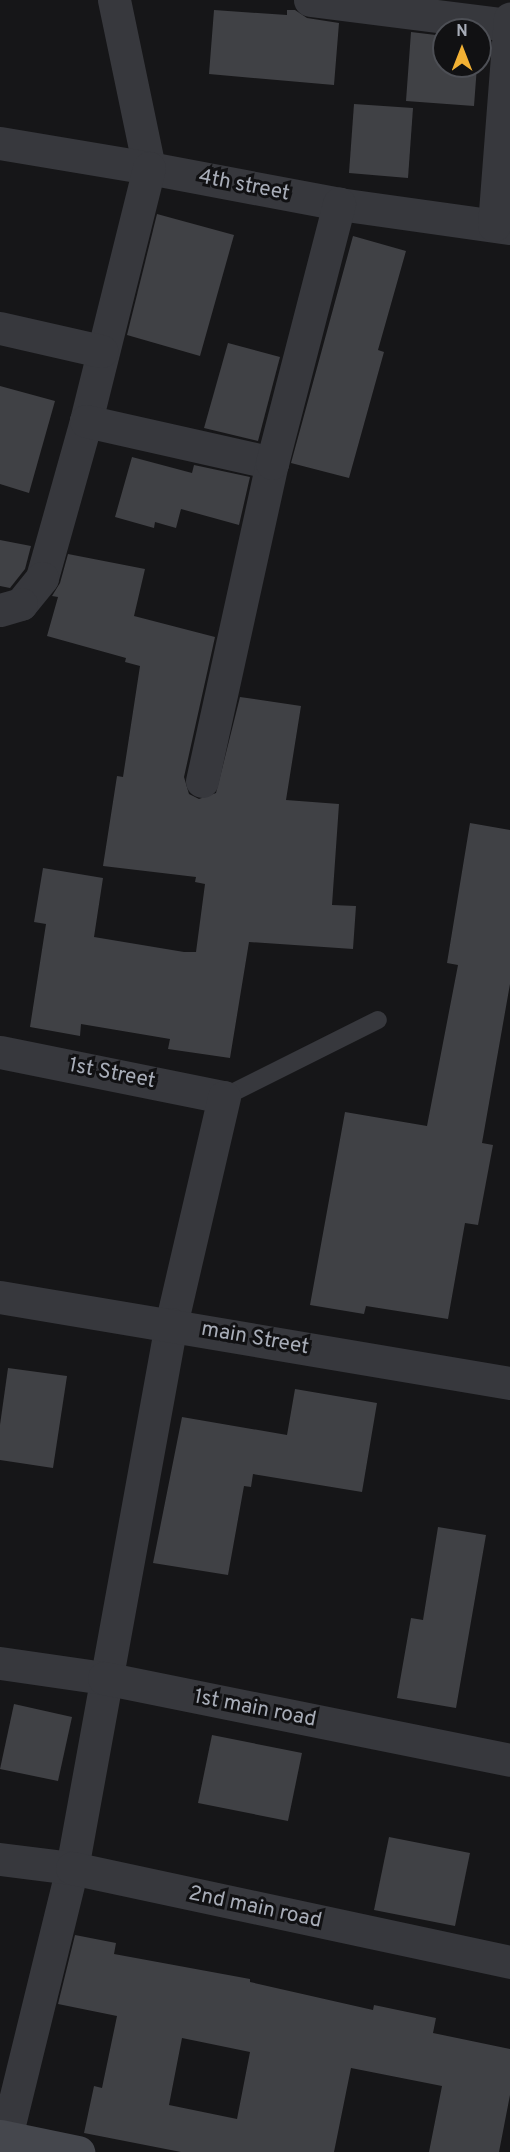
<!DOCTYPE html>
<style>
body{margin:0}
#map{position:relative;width:510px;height:2152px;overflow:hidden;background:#161618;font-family:Overpass,sans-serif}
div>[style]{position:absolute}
.building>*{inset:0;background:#404145}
.service>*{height:18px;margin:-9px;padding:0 9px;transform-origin:9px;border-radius:9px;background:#37383d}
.minor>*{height:33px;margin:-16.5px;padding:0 16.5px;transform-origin:16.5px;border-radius:16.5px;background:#37383d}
.secondary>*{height:33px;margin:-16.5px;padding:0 16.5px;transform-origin:16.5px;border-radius:16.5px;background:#45474d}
span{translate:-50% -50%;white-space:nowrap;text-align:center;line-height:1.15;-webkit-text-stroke:6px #111113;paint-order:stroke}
.street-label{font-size:21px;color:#a8adb8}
.north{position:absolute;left:432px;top:18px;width:60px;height:60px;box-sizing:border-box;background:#111113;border:2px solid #4d4f55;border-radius:50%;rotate:0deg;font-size:16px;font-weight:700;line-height:24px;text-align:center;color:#a8adb8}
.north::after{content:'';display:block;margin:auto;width:21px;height:27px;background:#f2b134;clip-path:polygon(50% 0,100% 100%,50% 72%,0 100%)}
</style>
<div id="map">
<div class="building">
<div style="clip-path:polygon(214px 10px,287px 15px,287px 10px,295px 10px,307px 18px,339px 23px,334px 85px,209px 74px)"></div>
<div style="clip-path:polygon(411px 32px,444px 36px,444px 66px,477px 66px,474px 106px,406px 101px)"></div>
<div style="clip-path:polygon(354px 104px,413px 108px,408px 178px,349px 173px)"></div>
<div style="clip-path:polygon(157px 214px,234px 235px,200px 356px,127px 335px)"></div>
<div style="clip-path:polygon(353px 236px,406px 251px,378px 350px,384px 352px,349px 478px,291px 463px)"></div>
<div style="clip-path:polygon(228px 343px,280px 357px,258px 441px,204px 428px)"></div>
<div style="clip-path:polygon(0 386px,55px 401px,29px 493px,0 484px)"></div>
<div style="clip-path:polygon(132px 457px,192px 473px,194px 465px,250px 477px,239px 525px,181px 509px,176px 528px,155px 522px,154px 528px,115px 517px)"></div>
<div style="clip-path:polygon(0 540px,31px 546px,25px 569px,10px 588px,0 586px)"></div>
<div style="clip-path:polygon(68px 554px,145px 569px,134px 616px,215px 637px,184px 777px,189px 794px,199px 799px,216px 793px,240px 697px,301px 706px,286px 800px,339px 804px,332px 905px,356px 906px,353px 949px,249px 942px,230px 1058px,168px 1049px,170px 1039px,81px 1024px,80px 1036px,30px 1027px,46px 924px,34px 922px,43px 868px,103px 878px,94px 937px,184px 952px,196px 952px,205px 884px,195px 882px,196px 877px,103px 866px,117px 776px,123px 777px,140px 666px,125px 662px,126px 658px,47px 636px,58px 597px,52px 596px,60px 583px)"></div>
<div style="clip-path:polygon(470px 823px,510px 830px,510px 984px,482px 1143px,493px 1145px,478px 1225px,465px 1223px,448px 1319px,366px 1306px,364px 1314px,310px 1305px,345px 1112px,427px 1126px,458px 965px,447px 963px)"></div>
<div style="clip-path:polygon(8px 1368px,67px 1376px,53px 1468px,0 1460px,0 1425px)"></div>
<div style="clip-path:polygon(295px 1389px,377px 1403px,362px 1492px,253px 1474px,251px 1487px,244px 1486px,228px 1575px,153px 1563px,182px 1417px,287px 1435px)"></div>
<div style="clip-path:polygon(438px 1527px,486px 1535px,456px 1708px,397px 1698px,411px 1618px,423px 1620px)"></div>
<div style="clip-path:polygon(14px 1704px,72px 1717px,58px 1781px,0 1769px)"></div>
<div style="clip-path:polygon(212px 1735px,302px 1753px,288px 1821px,198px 1803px)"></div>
<div style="clip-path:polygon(389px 1837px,470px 1853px,455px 1926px,374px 1910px)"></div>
<div style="clip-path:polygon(evenodd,75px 1935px,116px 1943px,114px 1954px,250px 1979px,250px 1982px,373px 2010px,374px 2005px,436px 2018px,433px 2033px,510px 2049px,510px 2095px,499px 2152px,429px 2152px,442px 2086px,351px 2068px,334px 2152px,181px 2152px,84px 2133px,94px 2086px,102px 2088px,117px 2016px,58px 2004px,75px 1935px,182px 2038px,250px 2052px,237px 2119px,169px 2105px,182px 2038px)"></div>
</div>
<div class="service">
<div style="left:224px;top:1097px;width:172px;rotate:-26.6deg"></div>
</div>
<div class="minor">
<div style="left:114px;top:0;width:172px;rotate:78.2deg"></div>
<div style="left:149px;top:168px;width:193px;rotate:10.7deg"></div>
<div style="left:339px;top:204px;width:173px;rotate:8deg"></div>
<div style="left:310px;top:0;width:201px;rotate:7.2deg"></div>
<div style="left:0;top:143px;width:151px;rotate:9.5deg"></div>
<div style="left:149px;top:168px;width:261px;rotate:104deg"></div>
<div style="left:86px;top:421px;width:163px;rotate:105.7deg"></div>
<div style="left:42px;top:578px;width:33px;rotate:129deg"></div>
<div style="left:21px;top:604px;width:22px;rotate:164deg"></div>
<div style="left:494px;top:225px;width:207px;rotate:-85.6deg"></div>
<div style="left:0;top:328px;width:104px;rotate:12.8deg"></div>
<div style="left:86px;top:421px;width:191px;rotate:12.7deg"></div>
<div style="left:202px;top:781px;width:326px;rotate:-77.6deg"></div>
<div style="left:272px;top:463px;width:268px;rotate:-75.5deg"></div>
<div style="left:0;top:1052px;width:228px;rotate:11.4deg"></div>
<div style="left:224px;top:1097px;width:233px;rotate:103.1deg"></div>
<div style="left:171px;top:1324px;width:553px;rotate:100.31deg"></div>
<div style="left:72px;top:1868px;width:292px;rotate:103.8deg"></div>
<div style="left:0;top:1297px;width:517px;rotate:9.57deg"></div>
<div style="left:0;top:1663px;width:105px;rotate:8.2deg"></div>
<div style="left:104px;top:1678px;width:414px;rotate:11.4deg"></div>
<div style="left:0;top:1859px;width:73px;rotate:7.1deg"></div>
<div style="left:72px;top:1868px;width:448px;rotate:12.1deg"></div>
</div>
<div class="secondary">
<div style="left:0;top:2136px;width:80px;rotate:11.6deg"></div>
</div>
<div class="street-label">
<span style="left:244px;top:186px;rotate:11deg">4th street</span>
<span style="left:112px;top:1074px;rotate:11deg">1st Street</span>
<span style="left:255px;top:1339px;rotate:10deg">main Street</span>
<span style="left:255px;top:1709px;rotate:11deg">1st main road</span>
<span style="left:255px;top:1908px;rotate:12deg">2nd main road</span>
</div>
<div class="north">N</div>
</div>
